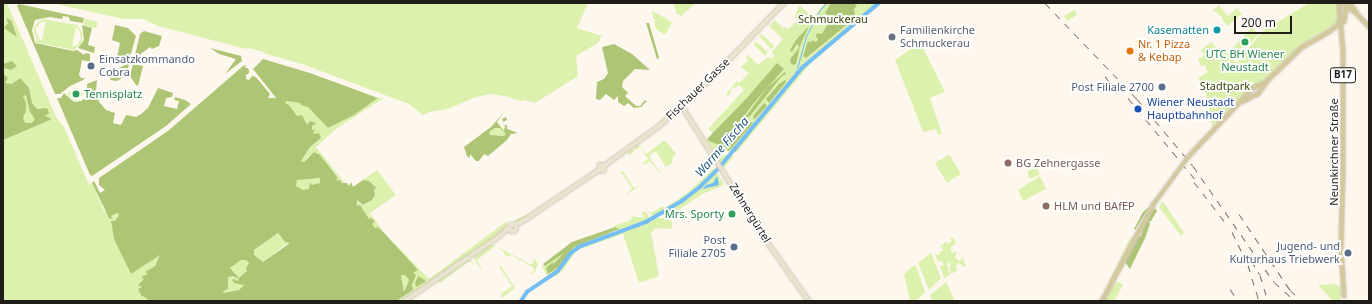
<!DOCTYPE html>
<meta charset="utf-8">
<style>
body{margin:0}
#map{position:relative;width:1372px;height:304px;overflow:hidden;background:#fef7ed;font-family:"Noto Sans",sans-serif}
div>[style]{position:absolute}
.green>*{inset:0;background:#ddf1ae}
.forest>*{inset:0;background:#aec575}
.water>*{inset:0;background:#75bef5}
.stream>*{height:1px;margin:-0.5px;padding:0 0.5px;transform-origin:0.5px;border-radius:0.5px;background:#75bef5}
.river>*{height:3.5px;margin:-1.75px;padding:0 1.75px;transform-origin:1.75px;border-radius:1.75px;background:#75bef5}
.roads{filter:drop-shadow(0 0 1px #cdc5b9) drop-shadow(0 0 1px #cdc5b9)}
.secondary>*{height:3.5px;margin:-1.75px;padding:0 1.75px;transform-origin:1.75px;border-radius:1.75px;background:#eae4ce}
.primary>*{height:4px;margin:-2px;padding:0 2px;transform-origin:2px;border-radius:2px;background:#d4c99d}
.rail>*{height:1px;margin-top:-0.5px;transform-origin:0;background:repeating-linear-gradient(90deg,#76716b 0 7px,transparent 0 14px)}
.bridges{filter:drop-shadow(0 0 1px #d7d6d6) drop-shadow(0 0 1px #d7d6d6)}
.primary-bridge>*{height:4px;margin:-2px;padding:0 2px;transform-origin:2px;border-radius:2px;background:#d4c99d}
.dots>*{width:11px;height:11px;translate:-50% -50%;box-sizing:border-box;border:2px solid #fff;border-radius:50%}
span{translate:-50% -50%;white-space:nowrap;text-align:center;line-height:1.15;-webkit-text-stroke:3.5px #fff;paint-order:stroke}
.shield-label span{padding:1px 3px;background:#fff;border:1px solid;border-radius:3px;-webkit-text-stroke-width:0}
.shield-label{font-size:10px;color:#201d19;font-weight:700}
.park-label{font-size:11px;color:#364406}
.culture-label{font-size:11px;color:#0d838f}
.right{translate:-100% -50%;text-align:right}
.worship-label{font-size:11px;color:#5b616d}
.left{translate:0 -50%;text-align:left}
.food-label{font-size:11px;color:#c56008}
.leisure-label{font-size:11px;color:#27864d}
.service-label{font-size:11px;color:#4e5e75}
.street-label{font-size:11px;color:#201d19}
.transit-label{font-size:11px;color:#164399}
.education-label{font-size:11px;color:#785e54}
.water-label{font-size:12px;color:#265b80;font-style:italic}
.frame{position:absolute;inset:0;border:4px solid #201d19;pointer-events:none}
.scale{position:absolute;left:1234px;top:16px;width:58px;height:18px;box-sizing:border-box;border:2px solid #201d19;border-top:0;padding-left:5px;font-size:12px;line-height:14px;white-space:nowrap;color:#201d19;-webkit-text-stroke:3px #fff;paint-order:stroke}
</style>
<div id="map">
<div class="green">
<div style="clip-path:polygon(3px 3px,7px 3px,56px 117px,64px 127px,89px 185px,92px 183px,104px 211px,110px 216px,117px 213px,119px 215px,115px 221px,111px 221px,114px 239px,131px 274px,160px 255px,155px 266px,146px 272px,149px 274px,141px 277px,145px 279px,141px 285px,143px 296px,150px 301px,3px 301px)"></div>
<div style="clip-path:polygon(51px 3px,588px 3px,577px 28px,602px 36px,598px 43px,576px 56px,578px 76px,535px 103px,524px 100px,520px 101px,505px 96px,490px 94px,476px 97px,448px 109px,429px 112px,423px 115px,409px 104px,302px 64px,266px 54px,264px 52px,248px 48px,246px 49px,158px 26px,143px 19px,124px 19px)"></div>
<div style="clip-path:polygon(673px 3px,696px 3px,681px 16px,677px 14px)"></div>
<div style="clip-path:polygon(825px 3px,882px 3px,811px 63px,737px 152px,735px 152px,803px 69px,861px 17px,798px 71px,732px 152px,713px 149px,707px 140px,713px 133px,708px 129px,744px 90px,739px 85px,736px 88px,733px 87px,730px 91px,731px 93px,728px 96px,726px 94px,737px 81px,739px 83px,749px 73px,741px 67px,748px 60px,746px 57px,748px 55px,758px 65px,768px 57px,771px 59px,774px 56px,772px 52px,783px 39px,769px 26px,775px 20px,783px 28px,785px 27px,788px 29px,797px 20px,795px 16px,799px 5px,813px 17px)"></div>
<div style="clip-path:polygon(1309px 3px,1337px 3px,1339px 14px,1337px 24px,1299px 47px,1264px 81px,1252px 87px,1243px 98px,1212px 126px,1206px 94px,1198px 78px,1208px 72px,1205px 65px,1201px 66px,1198px 59px,1205px 55px,1201px 50px,1212px 42px,1220px 54px,1225px 50px,1236px 63px,1263px 31px)"></div>
<div style="clip-path:polygon(1219px 5px,1228px 16px,1237px 8px,1242px 14px,1227px 26px,1222px 19px,1223px 18px,1213px 10px)"></div>
<div style="clip-path:polygon(1074px 10px,1077px 15px,1067px 21px,1064px 16px)"></div>
<div style="clip-path:polygon(652px 11px,672px 22px,665px 35px,656px 29px)"></div>
<div style="clip-path:polygon(evenodd,43px 19px,77px 25px,83px 34px,81px 43px,74px 50px,35px 42px,37px 40px,34px 33px,34px 28px,37px 23px,43px 19px,46px 21px,42px 40px,41px 41px,37px 35px,36px 28px,40px 23px,46px 21px,43px 19px,76px 27px,80px 32px,81px 39px,77px 45px,72px 47px,76px 27px)"></div>
<div style="clip-path:polygon(85px 19px,98px 22px,96px 28px,84px 25px)"></div>
<div style="clip-path:polygon(1252px 27px,1259px 34px,1238px 57px,1230px 51px)"></div>
<div style="clip-path:polygon(762px 34px,774px 46px,771px 49px,759px 36px)"></div>
<div style="clip-path:polygon(755px 41px,768px 52px,765px 56px,754px 45px)"></div>
<div style="clip-path:polygon(915px 46px,917px 48px,922px 46px,945px 92px,930px 98px,942px 134px,939px 135px,936px 129px,923px 132px,895px 60px)"></div>
<div style="clip-path:polygon(76px 87px,84px 94px,75px 101px,67px 94px)"></div>
<div style="clip-path:polygon(378px 98px,384px 98px,336px 129px,316px 147px,345px 183px,337px 181px,308px 156px,304px 162px,301px 161px,310px 147px,321px 138px,313px 135px,314px 129px,312px 130px,312px 126px,315px 124px,307px 125px,293px 112px,289px 105px,284px 103px,287px 101px,300px 103px,302px 105px,308px 107px,328px 128px,354px 115px)"></div>
<div style="clip-path:polygon(495px 128px,500px 128px,506px 134px,504px 136px,490px 135px,489px 132px)"></div>
<div style="clip-path:polygon(646px 138px,636px 147px,639px 145px,646px 154px,665px 140px,676px 154px,673px 157px,672px 163px,666px 167px,656px 151px,649px 156px,659px 171px,665px 168px,659px 172px,650px 161px,644px 165px,643px 163px,648px 159px,640px 147px,636px 150px,635px 148px,632px 150px,635px 150px,630px 155px,628px 154px,628px 152px)"></div>
<div style="clip-path:polygon(718px 155px,722px 155px,734px 156px,724px 168px,720px 164px,717px 157px)"></div>
<div style="clip-path:polygon(948px 155px,950px 156px,961px 174px,947px 183px,935px 163px)"></div>
<div style="clip-path:polygon(1036px 167px,1040px 174px,1030px 179px,1027px 172px)"></div>
<div style="clip-path:polygon(714px 168px,724px 184px,722px 186px,702px 194px,674px 213px,656px 216px,651px 215px,646px 208px,651px 213px,663px 206px,665px 208px,687px 193px)"></div>
<div style="clip-path:polygon(377px 170px,396px 195px,370px 213px,386px 235px,378px 227px,375px 228px,357px 207px,357px 200px,361px 204px,365px 205px,375px 195px,374px 189px,377px 188px,374px 184px,363px 180px)"></div>
<div style="clip-path:polygon(623px 171px,634px 188px,644px 183px,625px 195px,632px 188px,621px 172px)"></div>
<div style="clip-path:polygon(1040px 176px,1046px 189px,1023px 201px,1018px 190px)"></div>
<div style="clip-path:polygon(320px 178px,321px 181px,320px 183px,312px 186px,310px 182px,309px 189px,303px 190px,296px 186px,297px 180px)"></div>
<div style="clip-path:polygon(580px 180px,517px 223px,515px 220px,532px 212px)"></div>
<div style="clip-path:polygon(1163px 201px,1184px 233px,1181px 236px,1159px 207px)"></div>
<div style="clip-path:polygon(645px 211px,650px 218px,671px 218px,672px 229px,655px 228px,654px 231px,651px 232px,659px 276px,639px 283px,623px 234px,580px 249px,574px 254px,563px 270px,556px 276px,549px 278px,542px 267px,541px 265px,544px 266px,563px 252px,564px 253px,547px 269px,577px 245px,618px 230px,614px 226px,631px 220px,632px 216px,643px 218px,644px 216px,641px 214px)"></div>
<div style="clip-path:polygon(507px 221px,506px 230px,402px 301px,396px 301px,413px 290px,412px 285px,415px 275px,392px 241px,429px 279px)"></div>
<div style="clip-path:polygon(1141px 224px,1111px 282px,1109px 281px,1130px 238px,1134px 236px)"></div>
<div style="clip-path:polygon(278px 233px,285px 242px,290px 243px,285px 245px,263px 262px,253px 255px,254px 250px)"></div>
<div style="clip-path:polygon(953px 237px,956px 243px,950px 248px,953px 249px,950px 250px,952px 253px,957px 252px,955px 257px,959px 261px,962px 259px,961px 254px,966px 266px,963px 267px,960px 263px,957px 264px,956px 266px,958px 270px,951px 274px,949px 266px,951px 265px,950px 262px,947px 264px,950px 275px,944px 278px,940px 266px,944px 265px,942px 261px,938px 262px,934px 251px,936px 255px,940px 254px,940px 252px,943px 250px,942px 247px,938px 248px,946px 242px,948px 244px,952px 241px,950px 239px)"></div>
<div style="clip-path:polygon(492px 244px,530px 264px,533px 263px,534px 258px,538px 264px,534px 273px,531px 274px,534px 270px,533px 267px,511px 255px,507px 257px,502px 250px,495px 246px,477px 260px,484px 273px,474px 259px,474px 257px)"></div>
<div style="clip-path:polygon(931px 253px,941px 278px,929px 290px,918px 263px)"></div>
<div style="clip-path:polygon(241px 260px,246px 260px,249px 263px,248px 271px,239px 278px,230px 268px)"></div>
<div style="clip-path:polygon(468px 260px,471px 260px,476px 268px,471px 262px,468px 262px,440px 283px,438px 281px)"></div>
<div style="clip-path:polygon(501px 266px,515px 288px,502px 298px,501px 294px,512px 286px,499px 267px)"></div>
<div style="clip-path:polygon(913px 266px,916px 266px,925px 292px,916px 301px,910px 301px,904px 274px)"></div>
<div style="clip-path:polygon(401px 275px,405px 275px,409px 280px,404px 292px)"></div>
<div style="clip-path:polygon(233px 276px,239px 279px,236px 282px,244px 285px,239px 290px,224px 294px,222px 291px,228px 289px,228px 277px)"></div>
<div style="clip-path:polygon(946px 282px,955px 301px,932px 301px,930px 295px)"></div>
<div style="clip-path:polygon(1119px 282px,1123px 285px,1114px 301px,1103px 301px,1113px 285px,1116px 284px,1114px 283px)"></div>
<div style="clip-path:polygon(1336px 284px,1341px 288px,1341px 301px,1333px 301px,1318px 285px)"></div>
</div>
<div class="forest">
<div style="clip-path:polygon(831px 3px,854px 3px,857px 6px,854px 8px,855px 18px,806px 58px,803px 56px,808px 41px,811px 43px,812px 40px,816px 42px,818px 39px,816px 37px,817px 33px,822px 34px,831px 18px,825px 13px)"></div>
<div style="clip-path:polygon(19px 4px,84px 18px,83px 23px,70px 21px,69px 17px,63px 16px,62px 19px,50px 17px,35px 20px,32px 30px,35px 43px,73px 51px,77px 50px,84px 55px,85px 53px,90px 54px,90px 62px,82px 60px,79px 75px,81px 78px,85px 78px,83px 80px,70px 86px,60px 94px,55px 94px,17px 6px)"></div>
<div style="clip-path:polygon(861px 17px,862px 18px,803px 69px,735px 152px,732px 152px,798px 71px)"></div>
<div style="clip-path:polygon(6px 18px,11px 20px,17px 37px,4px 28px,8px 23px)"></div>
<div style="clip-path:polygon(646px 23px,649px 23px,658px 54px,659px 58px,657px 59px)"></div>
<div style="clip-path:polygon(82px 25px,92px 28px,88px 45px,95px 47px,94px 53px,78px 48px,84px 40px)"></div>
<div style="clip-path:polygon(115px 25px,128px 28px,136px 36px,130px 57px,125px 59px,117px 57px,120px 43px,112px 40px)"></div>
<div style="clip-path:polygon(809px 26px,800px 46px,796px 64px,792px 65px,790px 61px,791px 58px,799px 48px,798px 44px,796px 45px,792px 52px,790px 50px,796px 40px)"></div>
<div style="clip-path:polygon(144px 31px,162px 36px,159px 46px,152px 49px,150px 47px,134px 59px,140px 34px)"></div>
<div style="clip-path:polygon(614px 44px,632px 54px,650px 70px,635px 69px,623px 81px,622px 87px,628px 93px,625px 96px,636px 106px,640px 106px,645px 100px,647px 101px,641px 107px,634px 108px,628px 103px,624px 106px,618px 102px,618px 96px,614px 100px,606px 94px,600px 100px,596px 99px,597px 82px,604px 79px,608px 73px,602px 47px)"></div>
<div style="clip-path:polygon(210px 48px,241px 56px,242px 61px,225px 74px,236px 59px,219px 54px)"></div>
<div style="clip-path:polygon(evenodd,263px 59px,310px 73px,378px 98px,354px 115px,328px 128px,308px 107px,301px 105px,300px 103px,287px 101px,285px 103px,289px 105px,297px 116px,302px 115px,307px 125px,310px 121px,316px 123px,312px 126px,312px 130px,315px 129px,313px 134px,319px 133px,321px 138px,310px 147px,301px 161px,304px 162px,314px 152px,320px 155px,337px 177px,337px 181px,340px 180px,342px 183px,347px 183px,349px 186px,351px 182px,353px 187px,363px 180px,369px 181px,377px 188px,374px 189px,375px 195px,372px 200px,363px 205px,357px 200px,357px 206px,360px 205px,369px 219px,371px 218px,375px 221px,372px 224px,375px 228px,378px 227px,386px 235px,418px 270px,413px 273px,416px 275px,412px 285px,413px 290px,396px 301px,150px 301px,143px 296px,142px 297px,138px 289px,142px 287px,138px 285px,144px 279px,141px 277px,148px 274px,145px 272px,155px 266px,160px 255px,131px 274px,114px 239px,111px 221px,115px 221px,119px 215px,117px 213px,111px 216px,113px 219px,109px 218px,92px 183px,94px 181px,100px 193px,105px 190px,99px 185px,99px 178px,168px 131px,243px 66px,246px 65px,245px 68px,248px 68px,249px 71px,249px 73px,246px 75px,246px 79px,249px 80px,252px 76px,256px 77px,270px 94px,268px 98px,276px 98px,253px 69px,263px 59px,320px 178px,320px 183px,312px 185px,310px 182px,309px 189px,303px 190px,296px 186px,297px 180px,320px 178px,263px 59px,278px 233px,285px 242px,290px 243px,263px 262px,254px 255px,254px 250px,278px 233px,263px 59px,241px 260px,246px 260px,249px 263px,246px 268px,247px 271px,239px 278px,230px 268px,241px 260px,263px 59px,401px 275px,405px 275px,409px 280px,404px 292px,401px 275px,263px 59px,233px 276px,239px 279px,237px 281px,234px 279px,232px 280px,234px 283px,244px 285px,239px 290px,224px 293px,223px 291px,228px 289px,228px 277px,233px 276px)"></div>
<div style="clip-path:polygon(12px 61px,17px 66px,11px 70px,4px 68px,3px 72px,3px 64px)"></div>
<div style="clip-path:polygon(129px 63px,127px 75px,117px 81px,110px 80px,113px 71px)"></div>
<div style="clip-path:polygon(777px 63px,784px 69px,753px 104px,722px 146px,709px 141px,707px 139px,746px 99px)"></div>
<div style="clip-path:polygon(133px 64px,143px 66px,138px 86px,136px 85px,130px 76px)"></div>
<div style="clip-path:polygon(785px 72px,786px 74px,781px 77px,750px 116px,746px 118px,745px 124px,734px 135px,732px 135px,767px 88px)"></div>
<div style="clip-path:polygon(evenodd,3px 73px,8px 78px,5px 83px,12px 84px,20px 78px,29px 88px,32px 103px,37px 109px,47px 108px,49px 113px,45px 116px,51px 118px,50px 120px,3px 140px,3px 73px,26px 95px,30px 112px,35px 119px,32px 123px,25px 123px,23px 118px,26px 110px,26px 103px,23px 96px,26px 95px)"></div>
<div style="clip-path:polygon(97px 80px,96px 90px,99px 102px,106px 110px,115px 113px,113px 123px,121px 125px,126px 115px,136px 117px,141px 114px,148px 108px,158px 88px,173px 93px,172px 97px,166px 98px,164px 106px,177px 109px,179px 101px,174px 100px,175px 97px,185px 100px,191px 104px,166px 126px,92px 176px,90px 175px,57px 98px,61px 98px,64px 93px,74px 102px,81px 101px,87px 97px,87px 84px)"></div>
<div style="clip-path:polygon(785px 80px,786px 82px,769px 103px,766px 99px,779px 84px)"></div>
<div style="clip-path:polygon(764px 103px,767px 106px,754px 120px,753px 116px)"></div>
<div style="clip-path:polygon(evenodd,504px 112px,497px 122px,504px 131px,505px 127px,502px 119px,506px 117px,507px 120px,503px 122px,504px 125px,507px 125px,507px 129px,518px 133px,511px 134px,507px 140px,488px 156px,484px 154px,479px 161px,476px 161px,470px 154px,470px 158px,467px 156px,464px 147px,491px 127px,504px 112px,495px 128px,500px 128px,506px 134px,504px 136px,490px 135px,489px 132px,495px 128px)"></div>
<div style="clip-path:polygon(750px 122px,753px 123px,729px 151px,723px 147px,726px 144px,734px 140px)"></div>
<div style="clip-path:polygon(1150px 206px,1135px 230px,1134px 229px,1143px 212px)"></div>
<div style="clip-path:polygon(1154px 207px,1157px 211px,1151px 221px,1149px 222px,1150px 224px,1145px 238px,1130px 269px,1125px 262px,1138px 237px,1141px 236px,1143px 228px)"></div>
<div style="clip-path:polygon(615px 227px,619px 229px,574px 247px,560px 266px,548px 274px,546px 268px,553px 262px,553px 264px,564px 253px,545px 266px,543px 264px,572px 242px)"></div>
<div style="clip-path:polygon(418px 276px,425px 280px,425px 282px,416px 287px,415px 283px)"></div>
</div>
<div class="water">
<div style="clip-path:polygon(717px 176px,719px 185px,703px 189px,706px 185px,713px 183px)"></div>
</div>
<div class="stream">
<div style="left:797px;top:68px;width:35px;rotate:-74deg"></div>
<div style="left:807px;top:34px;width:26px;rotate:-62deg"></div>
<div style="left:819px;top:11px;width:11px;rotate:-49deg"></div>
<div style="left:794px;top:77px;width:7px;rotate:-74deg"></div>
</div>
<div class="river">
<div style="left:521px;top:301px;width:11px;rotate:-56deg"></div>
<div style="left:527px;top:292px;width:37px;rotate:-34deg"></div>
<div style="left:558px;top:271px;width:22px;rotate:-54deg"></div>
<div style="left:571px;top:253px;width:10px;rotate:-37deg"></div>
<div style="left:579px;top:247px;width:72px;rotate:-20.5deg"></div>
<div style="left:646px;top:222px;width:42px;rotate:-30.3deg"></div>
<div style="left:682px;top:201px;width:23px;rotate:-38deg"></div>
<div style="left:700px;top:187px;width:25px;rotate:-45deg"></div>
<div style="left:718px;top:169px;width:133px;rotate:-50.2deg"></div>
<div style="left:803px;top:67px;width:99px;rotate:-40.1deg"></div>
</div>
<div class="roads">
<div class="secondary">
<div style="left:682px;top:106px;width:158px;rotate:57.9deg"></div>
<div style="left:766px;top:240px;width:75px;rotate:54.8deg"></div>
<div style="left:599px;top:170px;width:5px;rotate:11deg"></div>
<div style="left:604px;top:171px;width:5px;rotate:-90deg"></div>
<div style="left:604px;top:166px;width:67px;rotate:-35.8deg"></div>
<div style="left:658px;top:127px;width:48px;rotate:-40.7deg"></div>
<div style="left:694px;top:96px;width:129px;rotate:-45.9deg"></div>
<div style="left:525px;top:220px;width:89px;rotate:-34deg"></div>
<div style="left:599px;top:170px;width:5px;rotate:-79deg"></div>
<div style="left:600px;top:165px;width:4px;rotate:14deg"></div>
<div style="left:509px;top:228px;width:4px;rotate:56deg"></div>
<div style="left:511px;top:231px;width:4px"></div>
<div style="left:515px;top:231px;width:3px;rotate:-72deg"></div>
<div style="left:516px;top:228px;width:3px;rotate:-108deg"></div>
<div style="left:405px;top:301px;width:115px;rotate:-34.4deg"></div>
<div style="left:500px;top:236px;width:16px;rotate:-45deg"></div>
<div style="left:511px;top:225px;width:4px"></div>
<div style="left:515px;top:225px;width:13px;rotate:-27deg"></div>
</div>
<div class="primary">
<div style="left:1339px;top:3px;width:49px;rotate:85.3deg"></div>
<div style="left:1343px;top:52px;width:118px;rotate:90deg"></div>
<div style="left:1343px;top:170px;width:79px;rotate:91.5deg"></div>
<div style="left:1341px;top:249px;width:47px;rotate:86.3deg"></div>
<div style="left:1342px;top:3px;width:19px;rotate:36deg"></div>
<div style="left:1357px;top:14px;width:18px;rotate:47deg"></div>
<div style="left:1350px;top:3px;width:11px;rotate:56deg"></div>
<div style="left:1344px;top:22px;width:19px;rotate:-81deg"></div>
<div style="left:1242px;top:102px;width:18px;rotate:-27deg"></div>
<div style="left:1258px;top:94px;width:16px;rotate:-55deg"></div>
<div style="left:1267px;top:81px;width:47px;rotate:-44.1deg"></div>
<div style="left:1301px;top:48px;width:34px;rotate:-30deg"></div>
<div style="left:1330px;top:31px;width:10px;rotate:-37deg"></div>
<div style="left:1338px;top:25px;width:7px;rotate:-74deg"></div>
<div style="left:1188px;top:157px;width:95px;rotate:-46.7deg"></div>
<div style="left:1253px;top:88px;width:15px;rotate:-23deg"></div>
<div style="left:1102px;top:301px;width:109px;rotate:-62deg"></div>
</div>
</div>
<div class="rail">
<div style="left:1045px;top:3px;width:133px;rotate:46.2deg"></div>
<div style="left:1137px;top:99px;width:87px;rotate:50.1deg"></div>
<div style="left:1193px;top:166px;width:141px;rotate:55.1deg"></div>
<div style="left:1274px;top:282px;width:28px;rotate:42deg"></div>
<div style="left:1105px;top:76px;width:24px;rotate:54deg"></div>
<div style="left:1119px;top:87px;width:126px;rotate:50.5deg"></div>
<div style="left:1194px;top:182px;width:56px;rotate:52.3deg"></div>
<div style="left:1239px;top:214px;width:92px;rotate:56.1deg"></div>
<div style="left:1290px;top:290px;width:16px;rotate:43deg"></div>
<div style="left:1232px;top:232px;width:37px;rotate:64deg"></div>
<div style="left:1248px;top:265px;width:38px;rotate:73deg"></div>
<div style="left:1251px;top:260px;width:17px;rotate:59deg"></div>
<div style="left:1260px;top:275px;width:27px;rotate:73deg"></div>
<div style="left:1230px;top:289px;width:14px;rotate:56deg"></div>
</div>
<div class="bridges">
<div class="primary-bridge">
<div style="left:1153px;top:205px;width:59px;rotate:-53.9deg"></div>
</div>
</div>
<div class="dots">
<div style="left:1217px;top:30px;background:#0f9aa8"></div>
<div style="left:892px;top:37px;background:#6b7280"></div>
<div style="left:1245px;top:42px;background:#2e9e5b"></div>
<div style="left:1130px;top:51px;background:#e8710a"></div>
<div style="left:91px;top:66px;background:#5c6f8a"></div>
<div style="left:1162px;top:87px;background:#5c6f8a"></div>
<div style="left:76px;top:94px;background:#2e9e5b"></div>
<div style="left:1138px;top:109px;background:#1a4fb4"></div>
<div style="left:1008px;top:163px;background:#8d6e63"></div>
<div style="left:1046px;top:206px;background:#8d6e63"></div>
<div style="left:732px;top:214px;background:#2e9e5b"></div>
<div style="left:734px;top:247px;background:#5c6f8a"></div>
<div style="left:1348px;top:253px;background:#5c6f8a"></div>
</div>
<div class="shield-label">
<span style="left:1343px;top:75px">B17</span>
</div>
<div class="park-label">
<span style="left:833px;top:19px">Schmuckerau</span>
<span style="left:1225px;top:86px">Stadtpark</span>
</div>
<div class="culture-label">
<span class="right" style="left:1209px;top:30px">Kasematten</span>
</div>
<div class="worship-label">
<span class="left" style="left:900px;top:37px">Familienkirche<br>Schmuckerau</span>
</div>
<div class="food-label">
<span class="left" style="left:1138px;top:51px">Nr. 1 Pizza<br>&amp; Kebap</span>
</div>
<div class="leisure-label">
<span style="left:1245px;top:61px">UTC BH Wiener<br>Neustadt</span>
<span class="left" style="left:84px;top:94px">Tennisplatz</span>
<span class="right" style="left:724px;top:214px">Mrs. Sporty</span>
</div>
<div class="service-label">
<span class="left" style="left:99px;top:66px">Einsatzkommando<br>Cobra</span>
<span class="right" style="left:1154px;top:87px">Post Filiale 2700</span>
<span class="right" style="left:726px;top:247px">Post<br>Filiale 2705</span>
<span class="right" style="left:1340px;top:253px">Jugend- und<br>Kulturhaus Triebwerk</span>
</div>
<div class="street-label">
<span style="left:698px;top:89px;rotate:-44deg">Fischauer Gasse</span>
<span style="left:1334px;top:152px;rotate:-90deg">Neunkirchner Straße</span>
<span style="left:750px;top:213px;rotate:58deg">Zehnergürtel</span>
</div>
<div class="transit-label">
<span class="left" style="left:1147px;top:109px">Wiener Neustadt<br>Hauptbahnhof</span>
</div>
<div class="education-label">
<span class="left" style="left:1016px;top:163px">BG Zehnergasse</span>
<span class="left" style="left:1054px;top:206px">HLM und BAfEP</span>
</div>
<div class="water-label">
<span style="left:722px;top:147px;rotate:-49deg">Warme Fischa</span>
</div>
<div class="frame"></div>
<div class="scale">200 m</div>
</div>
